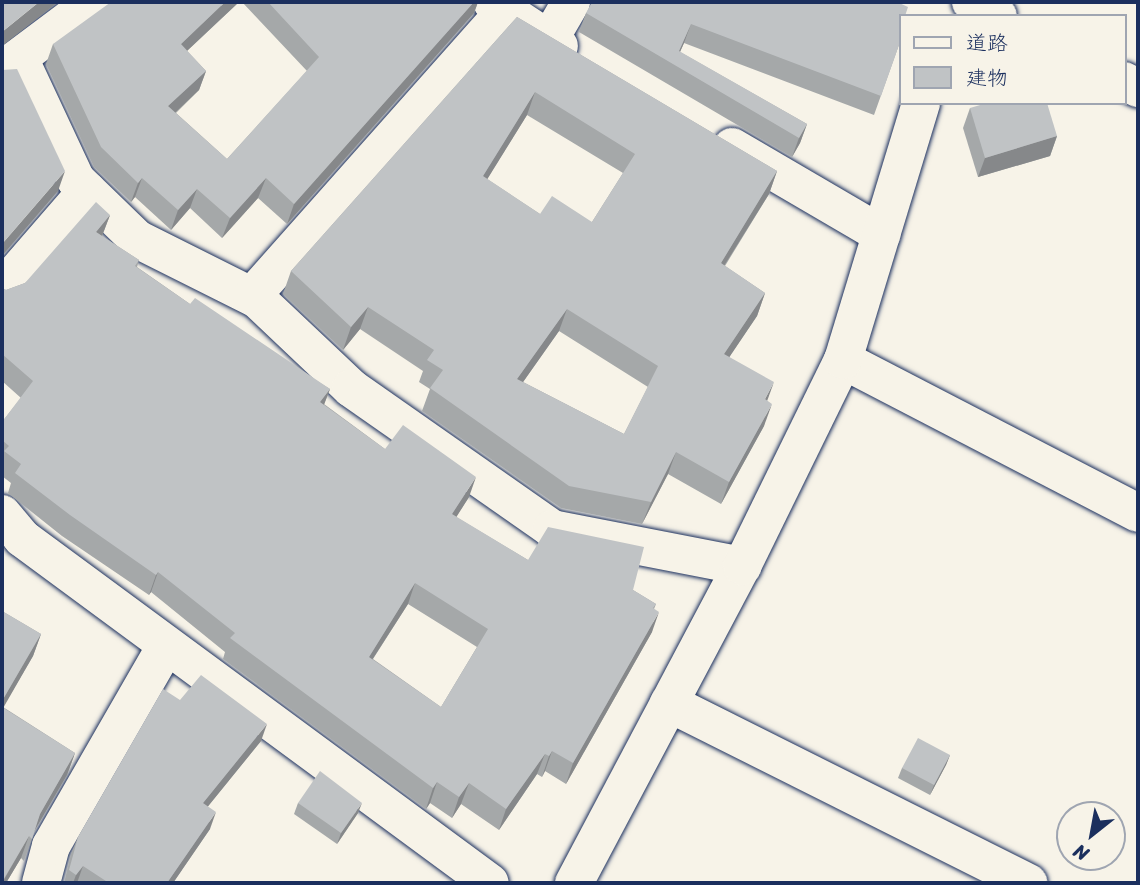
<!DOCTYPE html>
<meta charset="utf-8">
<style>
body{margin:0}
#map{position:relative;width:1140px;height:885px;overflow:hidden;background:#f7f3e8;font-family:Sriracha,"Klee One",sans-serif}
div>[style]{position:absolute}
.roads{filter:drop-shadow(0 0 2px #1b2f5e) drop-shadow(0 0 2px #1b2f5e)}
.minor>*{height:38px;margin:-19px;padding:0 19px;transform-origin:19px;border-radius:19px;background:#f7f3e8}
.wall>*{inset:0;background:#a5a8a9}
.shaded-wall>*{inset:0;background:#86888a}
.building>*{inset:0;background:#c0c3c5}
span{translate:-50% -50%;white-space:nowrap;text-align:center;line-height:1.15;-webkit-text-stroke:5px #f7f3e8;paint-order:stroke}
.frame{position:absolute;inset:0;border:4px solid #1b2f5e;pointer-events:none}
.legend{position:absolute;left:899px;top:14px;width:228px;height:91px;box-sizing:border-box;background:#f7f3e8;border:2px solid #9fa5b1;margin:0;padding:9px 12px;list-style:none;font-size:21px;color:#1b2f5e}
.legend li{display:flex;align-items:center;gap:14px;height:35px}
.legend b{width:35px;border:2px solid #9fa5b1}
.north{position:absolute;left:1056px;top:801px;width:70px;height:70px;box-sizing:border-box;background:#f7f3e8;border:2px solid #9fa5b1;border-radius:50%;rotate:211deg;font-size:19px;font-weight:700;line-height:28px;text-align:center;color:#1b2f5e}
.north::after{content:'';display:block;margin:auto;width:24px;height:32px;background:#1b2f5e;clip-path:polygon(50% 0,100% 100%,50% 72%,0 100%)}
</style>
<div id="map">
<div class="roads">
<div class="minor">
<div style="left:492px;top:2px;width:80px;rotate:33.3deg"></div>
<div style="left:971px;top:2px;width:30px;rotate:27deg"></div>
<div style="left:549px;top:40px;width:44px;rotate:-59.9deg"></div>
<div style="left:20px;top:60px;width:132px;rotate:65deg"></div>
<div style="left:76px;top:180px;width:85px;rotate:44deg"></div>
<div style="left:137px;top:239px;width:134px;rotate:26.6deg"></div>
<div style="left:257px;top:299px;width:129px;rotate:43.4deg"></div>
<div style="left:351px;top:388px;width:246px;rotate:35deg"></div>
<div style="left:552px;top:529px;width:194px;rotate:11deg"></div>
<div style="left:2px;top:70px;width:114px;rotate:-36.8deg"></div>
<div style="left:1124px;top:81px;width:16px;rotate:27deg"></div>
<div style="left:732px;top:147px;width:173px;rotate:30.3deg"></div>
<div style="left:2px;top:289px;width:130px;rotate:-49.1deg"></div>
<div style="left:252px;top:296px;width:381px;rotate:-48.4deg"></div>
<div style="left:843px;top:360px;width:332px;rotate:27.4deg"></div>
<div style="left:2px;top:514px;width:31px;rotate:50deg"></div>
<div style="left:22px;top:538px;width:581px;rotate:36.4deg"></div>
<div style="left:669px;top:703px;width:402px;rotate:26.6deg"></div>
<div style="left:41px;top:883px;width:38px;rotate:-75deg"></div>
<div style="left:51px;top:846px;width:231px;rotate:-60.1deg"></div>
<div style="left:574px;top:883px;width:359px;rotate:-62.1deg"></div>
<div style="left:742px;top:566px;width:229px;rotate:-63.9deg"></div>
<div style="left:843px;top:360px;width:269px;rotate:-73.1deg"></div>
</div>
</div>
<div class="wall">
<div style="clip-path:polygon(239px 2px,187px 51px,206px 71px,199px 90px,176px 113px,227px 159px,307px 71px,242px 2px,478px 2px,474px 13px,287px 224px,258px 198px,222px 238px,190px 208px,171px 230px,135px 197px,131px 202px,94px 167px,46px 64px,53px 44px)"></div>
<div style="clip-path:polygon(586px 13px,899px 35px,900px 42px,874px 115px,684px 43px,680px 52px,807px 124px,800px 143px,792px 157px,579px 32px)"></div>
<div style="clip-path:polygon(evenodd,517px 17px,777px 171px,769px 194px,725px 266px,765px 293px,757px 316px,729px 357px,767px 401px,764px 426px,721px 504px,668px 474px,642px 524px,561px 508px,422px 411px,430px 389px,419px 382px,423px 371px,360px 329px,343px 350px,283px 294px,291px 271px,517px 17px,527px 115px,623px 173px,592px 222px,540px 214px,487px 179px,527px 115px,517px 17px,559px 331px,648px 387px,624px 434px,523px 382px,559px 331px)"></div>
<div style="clip-path:polygon(970px 108px,1057px 136px,1050px 156px,978px 177px,963px 128px)"></div>
<div style="clip-path:polygon(evenodd,110px 215px,102px 236px,139px 260px,137px 267px,190px 304px,330px 389px,324px 404px,385px 449px,469px 497px,456px 517px,528px 560px,633px 590px,656px 604px,654px 609px,652px 632px,566px 784px,545px 771px,542px 777px,537px 774px,499px 830px,461px 804px,452px 818px,430px 803px,426px 809px,223px 659px,225px 652px,151px 592px,149px 595px,62px 536px,8px 493px,11px 483px,2px 476px,2px 422px,21px 398px,2px 381px,2px 288px,6px 290px,25px 283px,110px 215px,408px 604px,477px 647px,441px 707px,373px 659px,408px 604px)"></div>
<div style="clip-path:polygon(2px 611px,41px 634px,33px 656px,3px 707px,75px 753px,67px 775px,35px 830px,24px 861px,21px 858px,6px 883px,2px 883px)"></div>
<div style="clip-path:polygon(180px 700px,261px 741px,208px 806px,210px 829px,173px 883px,64px 883px,71px 854px,78px 837px)"></div>
<div style="clip-path:polygon(950px 755px,946px 765px,930px 795px,898px 778px,902px 768px)"></div>
<div style="clip-path:polygon(298px 803px,358px 813px,337px 844px,294px 814px)"></div>
</div>
<div class="shaded-wall">
<div style="clip-path:polygon(39px 2px,58px 2px,2px 46px,2px 32px)"></div>
<div style="clip-path:polygon(225px 2px,239px 2px,173px 64px,181px 44px)"></div>
<div style="clip-path:polygon(474px 2px,478px 2px,474px 13px,287px 224px,294px 204px)"></div>
<div style="clip-path:polygon(691px 24px,684px 43px,674px 65px,679px 51px)"></div>
<div style="clip-path:polygon(206px 71px,199px 90px,161px 126px,168px 106px)"></div>
<div style="clip-path:polygon(535px 92px,527px 115px,475px 199px,483px 176px)"></div>
<div style="clip-path:polygon(807px 124px,800px 143px,792px 157px,799px 138px)"></div>
<div style="clip-path:polygon(1057px 136px,1050px 156px,978px 177px,985px 158px)"></div>
<div style="clip-path:polygon(65px 171px,58px 191px,2px 256px,2px 244px)"></div>
<div style="clip-path:polygon(777px 171px,769px 194px,712px 285px,721px 263px)"></div>
<div style="clip-path:polygon(142px 178px,135px 197px,131px 202px,138px 183px)"></div>
<div style="clip-path:polygon(266px 178px,258px 198px,222px 238px,230px 218px)"></div>
<div style="clip-path:polygon(197px 189px,190px 208px,171px 230px,178px 210px)"></div>
<div style="clip-path:polygon(110px 215px,102px 236px,96px 232px)"></div>
<div style="clip-path:polygon(765px 293px,757px 316px,716px 377px,724px 354px)"></div>
<div style="clip-path:polygon(368px 307px,360px 329px,343px 350px,351px 327px)"></div>
<div style="clip-path:polygon(567px 309px,559px 331px,509px 402px,517px 379px)"></div>
<div style="clip-path:polygon(774px 382px,766px 404px,765px 399px)"></div>
<div style="clip-path:polygon(330px 389px,322px 410px,320px 402px)"></div>
<div style="clip-path:polygon(772px 404px,764px 426px,721px 504px,729px 482px)"></div>
<div style="clip-path:polygon(676px 452px,668px 474px,642px 524px,651px 502px)"></div>
<div style="clip-path:polygon(476px 477px,469px 497px,445px 535px,452px 514px)"></div>
<div style="clip-path:polygon(158px 572px,151px 592px,149px 595px,156px 575px)"></div>
<div style="clip-path:polygon(415px 583px,408px 604px,361px 677px,369px 657px)"></div>
<div style="clip-path:polygon(659px 612px,652px 632px,566px 784px,573px 763px)"></div>
<div style="clip-path:polygon(41px 634px,33px 656px,2px 710px,2px 701px)"></div>
<div style="clip-path:polygon(267px 724px,261px 741px,197px 820px,203px 803px)"></div>
<div style="clip-path:polygon(552px 751px,545px 771px,542px 777px,549px 756px)"></div>
<div style="clip-path:polygon(75px 753px,67px 775px,32px 835px,40px 814px)"></div>
<div style="clip-path:polygon(545px 754px,537px 774px,499px 830px,506px 809px)"></div>
<div style="clip-path:polygon(950px 755px,946px 765px,930px 795px,934px 785px)"></div>
<div style="clip-path:polygon(437px 782px,430px 803px,426px 809px,433px 788px)"></div>
<div style="clip-path:polygon(469px 783px,461px 804px,452px 818px,459px 797px)"></div>
<div style="clip-path:polygon(362px 803px,358px 813px,337px 844px,341px 833px)"></div>
<div style="clip-path:polygon(216px 812px,210px 829px,173px 883px,167px 883px)"></div>
<div style="clip-path:polygon(29px 836px,21px 858px,6px 883px,2px 883px)"></div>
<div style="clip-path:polygon(83px 866px,77px 883px,73px 883px,76px 875px)"></div>
</div>
<div class="building">
<div style="clip-path:polygon(2px 2px,39px 2px,2px 32px)"></div>
<div style="clip-path:polygon(111px 2px,225px 2px,181px 44px,206px 71px,168px 106px,227px 159px,319px 57px,268px 2px,474px 2px,294px 204px,266px 178px,230px 218px,197px 189px,178px 210px,142px 178px,138px 183px,101px 147px,53px 44px)"></div>
<div style="clip-path:polygon(592px 2px,897px 2px,908px 7px,905px 16px,900px 16px,900px 31px,899px 35px,900px 35px,900px 42px,881px 96px,691px 24px,679px 51px,807px 124px,799px 138px,586px 13px)"></div>
<div style="clip-path:polygon(evenodd,517px 17px,777px 171px,721px 263px,765px 293px,724px 354px,774px 382px,765px 399px,772px 404px,729px 482px,676px 452px,651px 502px,569px 486px,430px 388px,443px 370px,427px 360px,434px 350px,368px 307px,351px 327px,291px 271px,517px 17px,535px 92px,635px 154px,592px 222px,552px 196px,540px 214px,483px 176px,535px 92px,517px 17px,567px 309px,658px 366px,624px 434px,517px 379px,567px 309px)"></div>
<div style="clip-path:polygon(17px 69px,65px 171px,2px 244px,2px 70px)"></div>
<div style="clip-path:polygon(987px 103px,1047px 103px,1057px 136px,985px 158px,970px 108px)"></div>
<div style="clip-path:polygon(evenodd,96px 202px,110px 215px,96px 232px,139px 260px,135px 266px,190px 304px,195px 298px,330px 389px,320px 402px,385px 449px,403px 425px,476px 477px,452px 514px,528px 560px,548px 527px,644px 547px,633px 590px,656px 604px,653px 608px,659px 612px,573px 763px,552px 751px,549px 756px,545px 754px,506px 809px,469px 783px,459px 797px,437px 782px,433px 788px,230px 638px,235px 633px,158px 572px,156px 575px,70px 515px,15px 473px,21px 464px,4px 451px,9px 446px,2px 440px,2px 422px,33px 381px,2px 354px,2px 288px,6px 290px,25px 283px,96px 202px,415px 583px,488px 629px,441px 707px,369px 657px,415px 583px)"></div>
<div style="clip-path:polygon(2px 611px,41px 634px,2px 701px)"></div>
<div style="clip-path:polygon(201px 675px,267px 724px,203px 803px,216px 812px,167px 883px,109px 883px,83px 866px,76px 875px,69px 870px,78px 837px,163px 689px,180px 700px)"></div>
<div style="clip-path:polygon(2px 707px,75px 753px,40px 814px,32px 839px,29px 836px,2px 882px)"></div>
<div style="clip-path:polygon(918px 738px,950px 755px,934px 785px,902px 768px)"></div>
<div style="clip-path:polygon(320px 771px,362px 803px,341px 833px,298px 803px)"></div>
</div>
<div class="frame"></div>
<ul class="legend">
<li><b style="height:9px;background:#f7f3e8"></b>道路</li>
<li><b style="height:19px;background:#c0c3c5"></b>建物</li>
</ul>
<div class="north">N</div>
</div>
